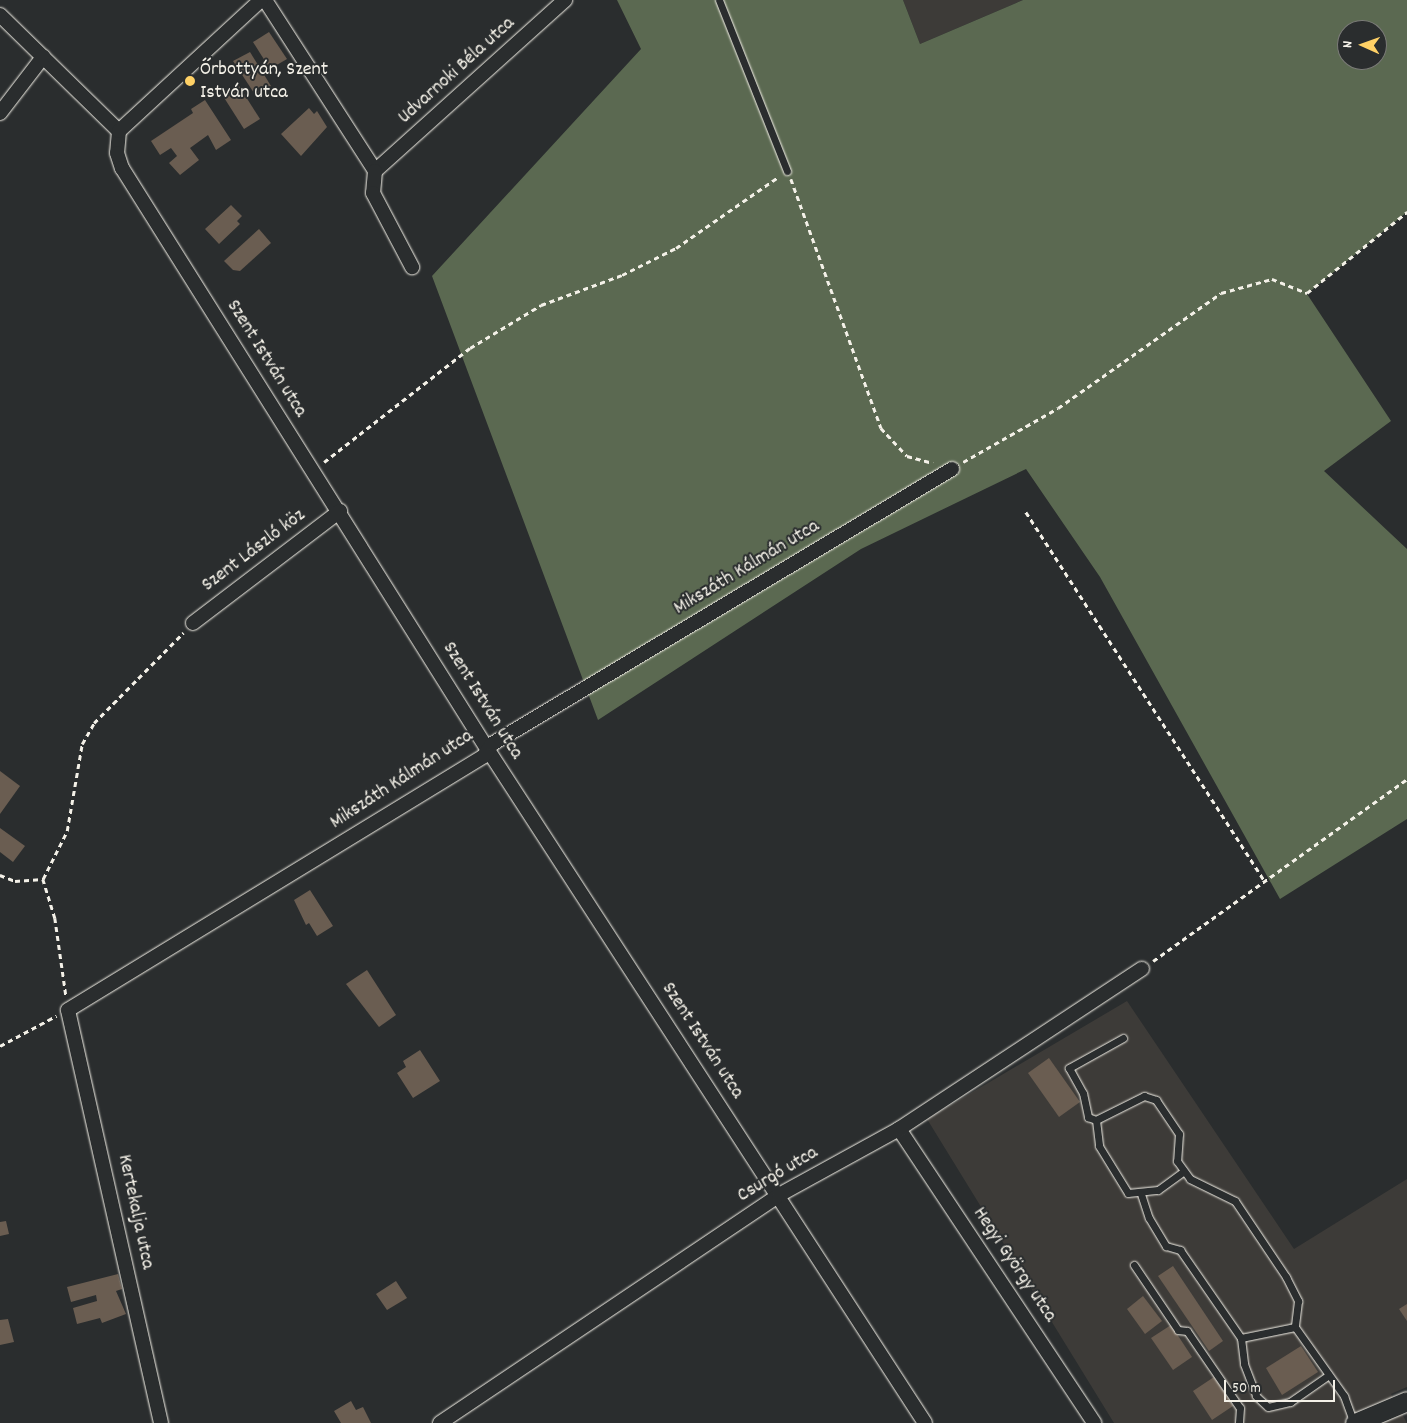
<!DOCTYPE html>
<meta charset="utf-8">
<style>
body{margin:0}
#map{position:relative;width:1407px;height:1423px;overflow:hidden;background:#2a2d2e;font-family:Dekko,sans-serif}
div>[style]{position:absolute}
.built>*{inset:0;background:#3d3b38}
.green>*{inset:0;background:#5b6951}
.building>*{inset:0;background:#6a5d51}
.path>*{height:2.5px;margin-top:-1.25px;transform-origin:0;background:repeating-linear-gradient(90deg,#f4f1e8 0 5px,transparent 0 9px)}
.roads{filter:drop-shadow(0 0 1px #f4f1e8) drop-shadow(0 0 1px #f4f1e8)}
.service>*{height:7px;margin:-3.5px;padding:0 3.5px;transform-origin:3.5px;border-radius:3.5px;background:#2a2d2e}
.minor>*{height:14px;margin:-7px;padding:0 7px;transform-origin:7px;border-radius:7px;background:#2a2d2e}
.secondary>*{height:19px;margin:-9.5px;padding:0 9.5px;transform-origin:9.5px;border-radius:9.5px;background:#2a2d2e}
.dots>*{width:14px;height:14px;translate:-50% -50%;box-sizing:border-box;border:2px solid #2a2d2e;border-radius:50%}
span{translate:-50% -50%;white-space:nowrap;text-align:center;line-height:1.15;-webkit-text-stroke:4px #2a2d2e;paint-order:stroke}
.poi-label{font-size:20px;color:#f4f1e8}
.left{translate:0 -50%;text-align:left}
.street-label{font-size:20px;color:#f4f1e8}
.north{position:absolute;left:1337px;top:20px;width:50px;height:50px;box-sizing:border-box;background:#2a2d2e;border:1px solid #7b7b78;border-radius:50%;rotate:272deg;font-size:14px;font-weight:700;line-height:20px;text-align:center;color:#f4f1e8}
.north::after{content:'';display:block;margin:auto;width:18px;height:22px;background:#ffd166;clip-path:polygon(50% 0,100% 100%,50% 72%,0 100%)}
.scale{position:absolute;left:1224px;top:1380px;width:111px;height:22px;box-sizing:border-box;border:2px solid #f4f1e8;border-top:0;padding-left:6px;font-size:15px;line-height:18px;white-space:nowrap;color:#f4f1e8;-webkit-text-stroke:4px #2a2d2e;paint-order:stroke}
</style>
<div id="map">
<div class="built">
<div style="clip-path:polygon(903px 0,1023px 0,920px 44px)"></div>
<div style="clip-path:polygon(1127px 1001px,1294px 1249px,1407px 1179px,1407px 1387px,1391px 1394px,1407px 1423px,1114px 1423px,927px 1119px)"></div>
</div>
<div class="green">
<div style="clip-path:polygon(evenodd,617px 0,903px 0,920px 44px,1023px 0,1407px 0,1407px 212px,1307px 294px,1391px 421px,1324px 471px,1407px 549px,1407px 819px,1280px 899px,1100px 577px,1026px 469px,861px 549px,598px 720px,432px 276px,641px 49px,617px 0,1347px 30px,1377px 30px,1377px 60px,1347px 60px,1347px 30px)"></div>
</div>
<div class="building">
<div style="clip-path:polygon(269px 32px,287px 59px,270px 69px,253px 42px)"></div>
<div style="clip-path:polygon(250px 52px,271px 86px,256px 96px,233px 61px)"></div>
<div style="clip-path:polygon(239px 86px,260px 119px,244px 129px,223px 96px)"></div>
<div style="clip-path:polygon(205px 100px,231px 140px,216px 150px,208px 135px,190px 148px,199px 160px,180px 175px,169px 163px,177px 156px,171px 148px,160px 155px,151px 141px,193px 113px,191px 109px)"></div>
<div style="clip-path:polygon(309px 108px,314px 114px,317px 111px,327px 127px,301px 156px,281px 134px)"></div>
<div style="clip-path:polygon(231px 205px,242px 216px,237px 221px,240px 224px,219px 244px,205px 229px)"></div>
<div style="clip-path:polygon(259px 229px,271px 243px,240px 271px,233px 270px,224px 261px)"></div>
<div style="clip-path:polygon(0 771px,20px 786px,0 814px)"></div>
<div style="clip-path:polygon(0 828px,25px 846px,13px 862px,0 852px)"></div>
<div style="clip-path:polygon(310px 890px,333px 926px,317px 936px,309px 923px,306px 925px,294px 900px)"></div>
<div style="clip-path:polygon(367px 970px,396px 1015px,379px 1027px,346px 984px)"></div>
<div style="clip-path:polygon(420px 1050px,440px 1081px,413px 1098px,397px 1073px,406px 1067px,403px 1061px)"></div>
<div style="clip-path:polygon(1049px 1058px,1080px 1102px,1059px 1117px,1028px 1073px)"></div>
<div style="clip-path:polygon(6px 1221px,9px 1234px,0 1236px,0 1222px)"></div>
<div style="clip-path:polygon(1173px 1266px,1223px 1341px,1209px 1351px,1158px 1276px)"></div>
<div style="clip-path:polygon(118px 1274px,122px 1289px,116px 1291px,126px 1314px,102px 1323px,100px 1318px,77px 1324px,73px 1308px,97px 1301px,96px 1295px,71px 1302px,67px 1287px)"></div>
<div style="clip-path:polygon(396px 1281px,407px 1298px,387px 1310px,376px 1294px)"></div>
<div style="clip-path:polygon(1143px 1296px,1162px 1321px,1145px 1334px,1127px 1309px)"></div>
<div style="clip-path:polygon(1407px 1304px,1407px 1321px,1399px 1309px)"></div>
<div style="clip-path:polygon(8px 1319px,14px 1342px,0 1345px,0 1320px)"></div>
<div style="clip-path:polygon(1171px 1325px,1192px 1357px,1173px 1370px,1151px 1338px)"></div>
<div style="clip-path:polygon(1301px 1346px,1318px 1372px,1282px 1395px,1266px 1368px)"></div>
<div style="clip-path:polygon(1214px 1377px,1233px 1406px,1212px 1420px,1193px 1391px)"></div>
<div style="clip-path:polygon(351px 1401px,356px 1410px,363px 1407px,371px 1423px,341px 1423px,334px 1411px)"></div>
</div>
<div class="path">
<div style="left:791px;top:179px;width:265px;rotate:70.1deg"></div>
<div style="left:881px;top:428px;width:38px;rotate:47deg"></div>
<div style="left:907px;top:456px;width:27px;rotate:15deg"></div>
<div style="left:324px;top:462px;width:185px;rotate:-38deg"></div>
<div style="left:470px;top:348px;width:83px;rotate:-31.2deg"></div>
<div style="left:541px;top:305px;width:86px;rotate:-20.3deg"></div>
<div style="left:622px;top:275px;width:60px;rotate:-26.6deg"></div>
<div style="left:676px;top:248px;width:124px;rotate:-34.8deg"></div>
<div style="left:963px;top:462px;width:109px;rotate:-29.6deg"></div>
<div style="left:1058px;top:408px;width:199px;rotate:-35.2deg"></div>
<div style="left:1221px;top:293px;width:53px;rotate:-15.4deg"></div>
<div style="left:1272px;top:279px;width:38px;rotate:22deg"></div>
<div style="left:1307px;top:293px;width:129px;rotate:-39deg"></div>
<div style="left:1026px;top:512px;width:440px;rotate:57.1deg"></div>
<div style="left:0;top:875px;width:16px;rotate:22deg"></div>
<div style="left:15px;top:881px;width:28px;rotate:-4deg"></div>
<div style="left:43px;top:879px;width:54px;rotate:-63.4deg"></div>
<div style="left:67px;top:831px;width:88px;rotate:-80.2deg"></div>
<div style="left:82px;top:744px;width:24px;rotate:-60deg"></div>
<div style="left:94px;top:723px;width:127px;rotate:-45.3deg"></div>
<div style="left:43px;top:879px;width:41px;rotate:72.9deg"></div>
<div style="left:55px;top:918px;width:78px;rotate:81.9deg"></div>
<div style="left:1153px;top:961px;width:312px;rotate:-35.6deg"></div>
<div style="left:0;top:1046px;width:64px;rotate:-28.2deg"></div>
</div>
<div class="roads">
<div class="service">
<div style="left:719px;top:0;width:184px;rotate:68.3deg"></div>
<div style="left:1123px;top:1038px;width:62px;rotate:150.9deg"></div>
<div style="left:1069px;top:1068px;width:29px;rotate:61deg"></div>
<div style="left:1083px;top:1093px;width:25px;rotate:78deg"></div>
<div style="left:1088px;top:1117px;width:9px;rotate:21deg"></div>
<div style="left:1096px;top:1120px;width:54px;rotate:-26.6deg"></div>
<div style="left:1144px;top:1096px;width:13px;rotate:18deg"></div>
<div style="left:1156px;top:1100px;width:41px;rotate:55.9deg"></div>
<div style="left:1179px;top:1134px;width:27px;rotate:94deg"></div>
<div style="left:1177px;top:1161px;width:22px;rotate:54deg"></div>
<div style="left:1190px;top:1179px;width:50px;rotate:26.1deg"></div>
<div style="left:1235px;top:1201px;width:92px;rotate:56.1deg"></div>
<div style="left:1286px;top:1277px;width:27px;rotate:63deg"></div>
<div style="left:1298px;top:1301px;width:26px;rotate:97deg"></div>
<div style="left:1295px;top:1327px;width:85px;rotate:54.6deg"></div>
<div style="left:1344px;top:1396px;width:29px;rotate:70deg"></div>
<div style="left:1096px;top:1120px;width:26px;rotate:83deg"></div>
<div style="left:1099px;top:1146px;width:55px;rotate:58.3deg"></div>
<div style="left:1128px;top:1193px;width:30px;rotate:-6deg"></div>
<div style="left:1158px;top:1190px;width:32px;rotate:-36deg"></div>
<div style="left:1141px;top:1194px;width:25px;rotate:72deg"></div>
<div style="left:1149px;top:1218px;width:33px;rotate:59deg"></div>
<div style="left:1166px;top:1246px;width:15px;rotate:16deg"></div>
<div style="left:1180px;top:1250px;width:107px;rotate:55.3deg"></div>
<div style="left:1241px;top:1338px;width:26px;rotate:83deg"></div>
<div style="left:1244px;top:1364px;width:34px;rotate:69deg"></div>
<div style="left:1256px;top:1396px;width:16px;rotate:43deg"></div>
<div style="left:1268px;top:1407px;width:23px;rotate:-13deg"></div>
<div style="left:1290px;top:1402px;width:47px;rotate:-34.7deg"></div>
<div style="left:1134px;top:1265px;width:78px;rotate:55.9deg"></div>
<div style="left:1178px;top:1330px;width:9px;rotate:6deg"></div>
<div style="left:1187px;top:1331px;width:93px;rotate:55.5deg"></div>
<div style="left:1240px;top:1408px;width:15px;rotate:94deg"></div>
<div style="left:1241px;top:1338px;width:55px;rotate:-11.5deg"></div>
</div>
<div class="minor">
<div style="left:265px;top:0;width:203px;rotate:57.2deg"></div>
<div style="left:375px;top:171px;width:256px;rotate:-42deg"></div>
<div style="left:0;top:15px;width:166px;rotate:44.3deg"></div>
<div style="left:0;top:113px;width:71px;rotate:-52.5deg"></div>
<div style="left:119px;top:131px;width:22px;rotate:95deg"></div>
<div style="left:117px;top:153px;width:16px;rotate:72deg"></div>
<div style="left:122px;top:168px;width:688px;rotate:57.84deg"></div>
<div style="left:488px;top:750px;width:802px;rotate:57deg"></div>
<div style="left:119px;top:131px;width:193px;rotate:-42.7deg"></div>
<div style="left:375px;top:171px;width:22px;rotate:95deg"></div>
<div style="left:373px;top:193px;width:84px;rotate:62.2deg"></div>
<div style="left:193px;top:623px;width:185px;rotate:-37.3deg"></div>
<div style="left:899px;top:1129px;width:353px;rotate:56.4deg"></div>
<div style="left:161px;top:1423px;width:423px;rotate:-102.7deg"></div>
<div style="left:68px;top:1010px;width:487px;rotate:-31.4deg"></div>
<div style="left:484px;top:756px;width:14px;rotate:-56deg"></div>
<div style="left:492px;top:744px;width:536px;rotate:-30.87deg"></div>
<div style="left:440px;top:1423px;width:409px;rotate:-33.9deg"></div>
<div style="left:779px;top:1195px;width:137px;rotate:-28.8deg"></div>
<div style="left:899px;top:1129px;width:291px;rotate:-33.4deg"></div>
</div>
<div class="secondary">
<div style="left:1355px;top:1423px;width:56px;rotate:-22.9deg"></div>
</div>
</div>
<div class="dots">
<div style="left:190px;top:81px;background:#ffd166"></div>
</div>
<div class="poi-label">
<span class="left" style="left:200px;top:82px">Őrbottyán, Szent<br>István utca</span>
</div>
<div class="street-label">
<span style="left:457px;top:71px;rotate:-42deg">Udvarnoki Béla utca</span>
<span style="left:266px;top:359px;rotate:58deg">Szent István utca</span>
<span style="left:254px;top:551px;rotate:-37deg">Szent László köz</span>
<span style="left:747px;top:568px;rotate:-31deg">Mikszáth Kálmán utca</span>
<span style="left:482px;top:701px;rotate:58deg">Szent István utca</span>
<span style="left:402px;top:780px;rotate:-33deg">Mikszáth Kálmán utca</span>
<span style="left:702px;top:1041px;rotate:57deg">Szent István utca</span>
<span style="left:778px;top:1175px;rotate:-31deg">Csurgó utca</span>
<span style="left:135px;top:1212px;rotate:78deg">Kertekalja utca</span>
<span style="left:1014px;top:1265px;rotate:56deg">Hegyi György utca</span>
</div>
<div class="north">N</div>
<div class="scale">50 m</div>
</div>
